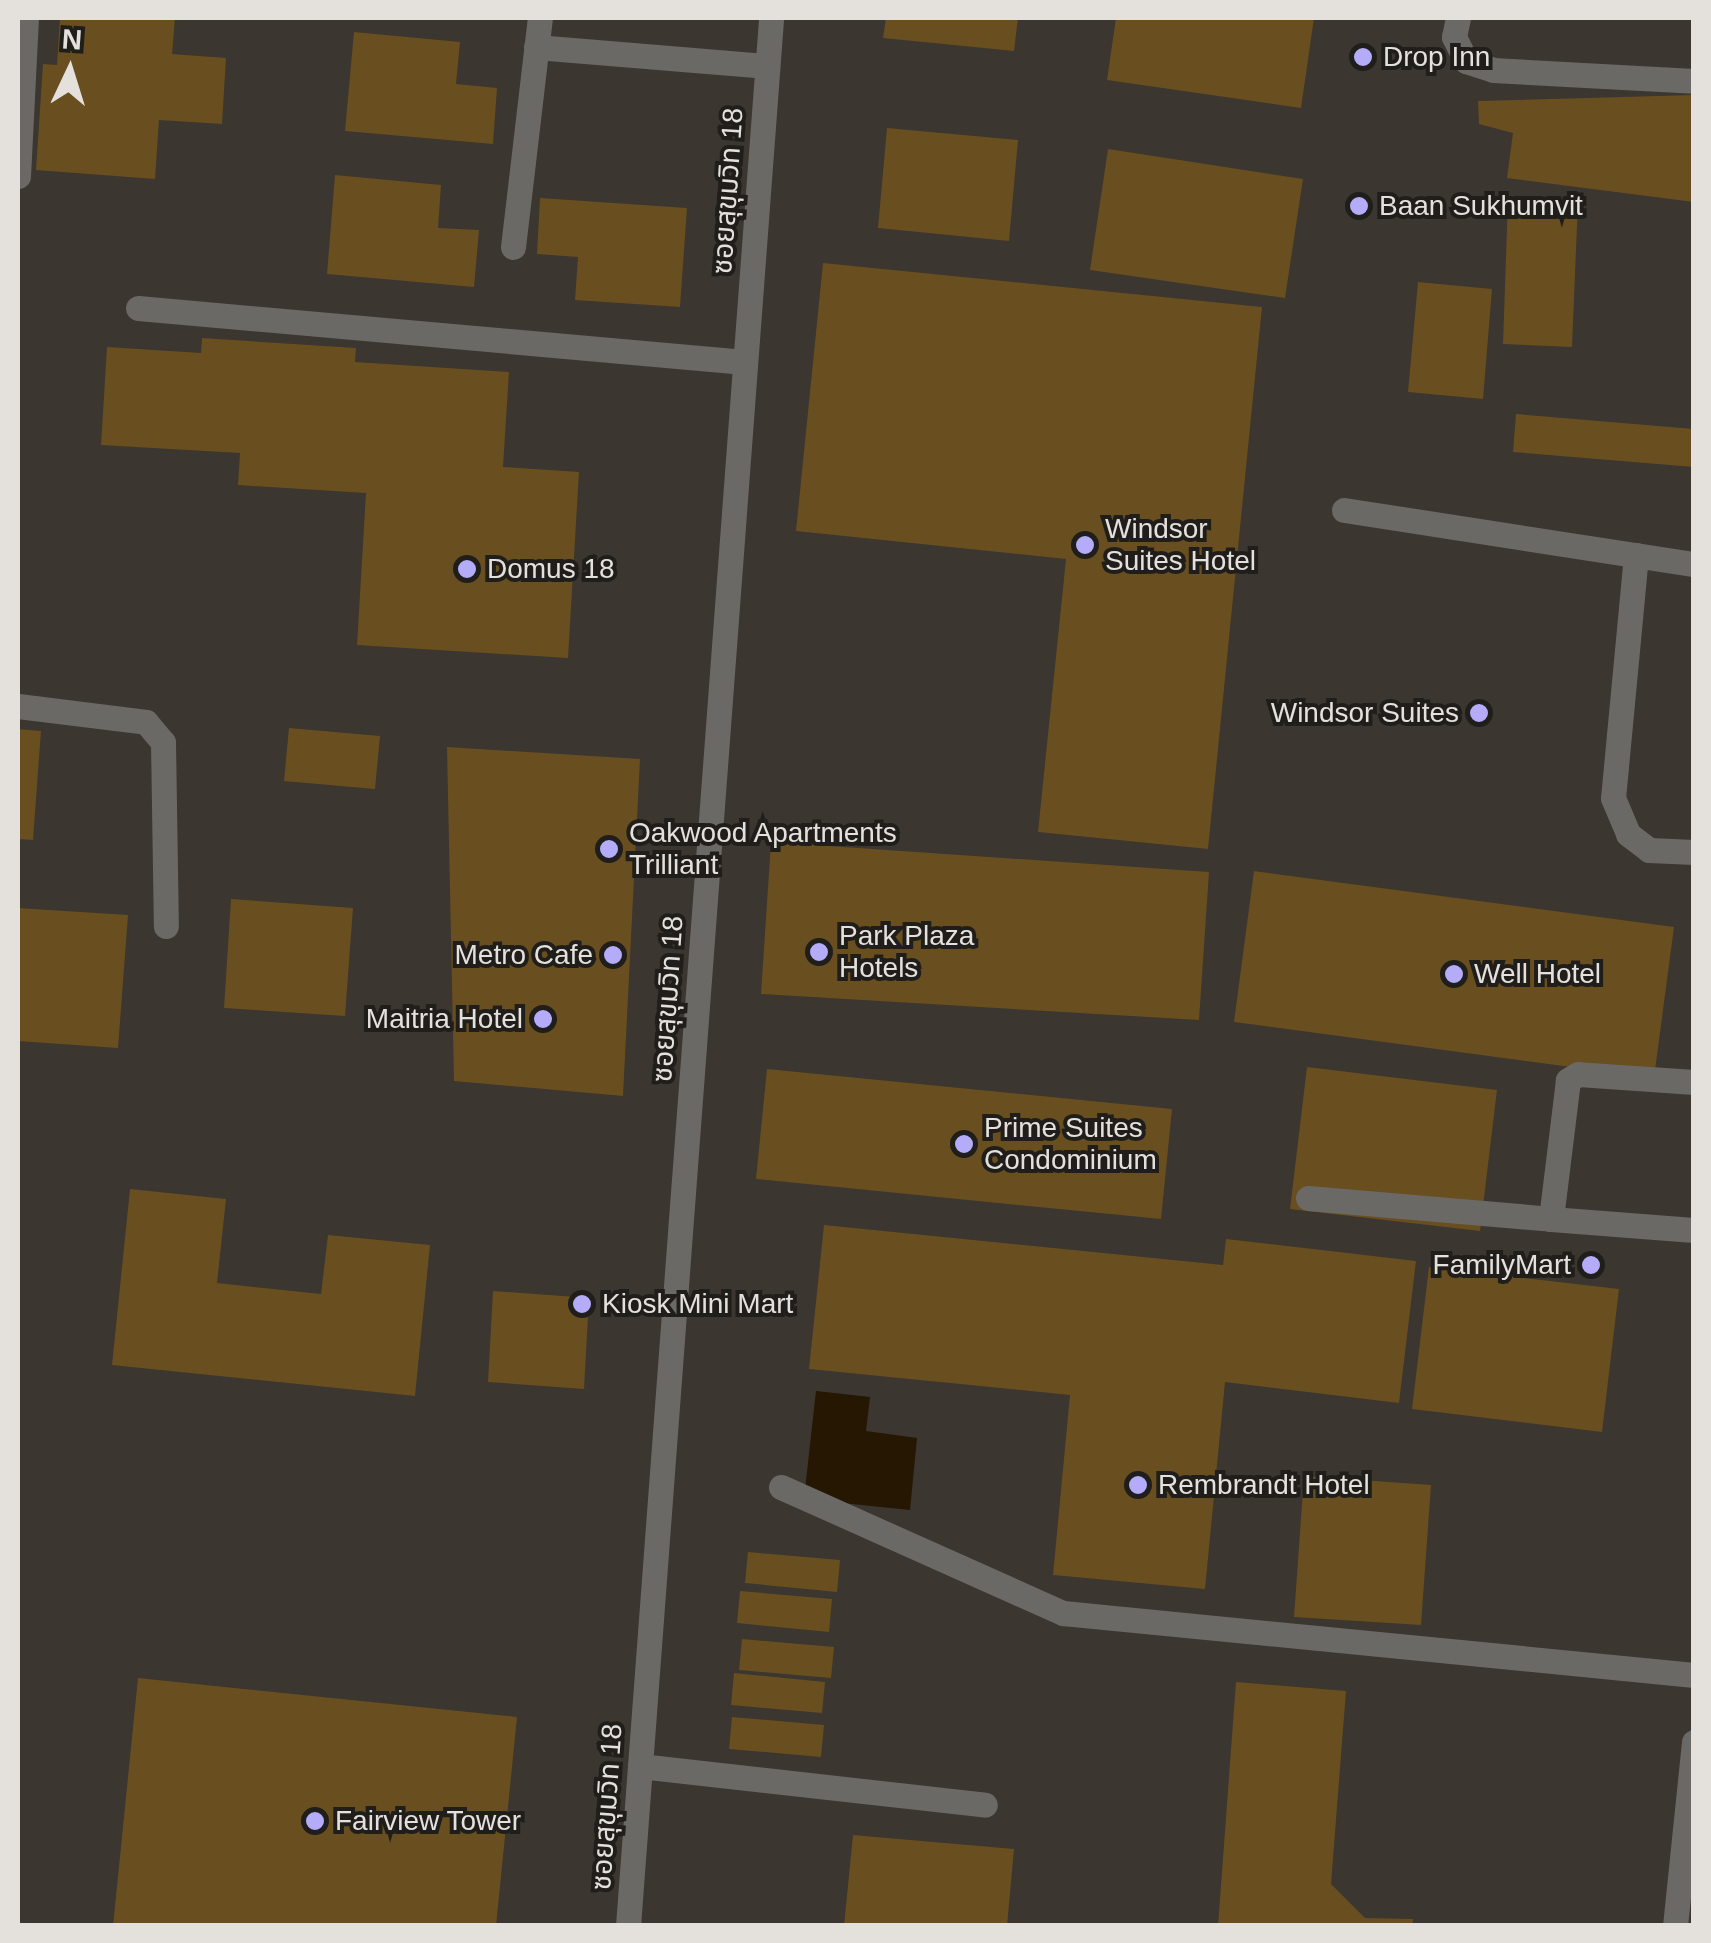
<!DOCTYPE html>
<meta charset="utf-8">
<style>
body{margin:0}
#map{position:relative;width:1711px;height:1943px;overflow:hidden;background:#3b362f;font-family:Arial,"Noto Sans Thai",sans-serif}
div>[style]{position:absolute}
.water>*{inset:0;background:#251701}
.building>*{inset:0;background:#694e20}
.lane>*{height:25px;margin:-12.5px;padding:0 12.5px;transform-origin:12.5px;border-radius:12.5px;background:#6b6966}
.street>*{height:25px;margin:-12.5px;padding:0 12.5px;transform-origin:12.5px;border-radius:12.5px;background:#6b6966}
.dots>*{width:28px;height:28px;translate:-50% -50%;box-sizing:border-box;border:5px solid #201e1b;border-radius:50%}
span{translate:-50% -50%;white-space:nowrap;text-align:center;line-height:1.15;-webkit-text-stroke:8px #201e1b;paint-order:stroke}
.poi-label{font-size:28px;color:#e4e1dc}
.left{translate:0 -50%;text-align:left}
.right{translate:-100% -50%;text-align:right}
.street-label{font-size:28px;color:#e4e1dc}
.frame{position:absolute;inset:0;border:20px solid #e4e1dc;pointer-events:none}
.north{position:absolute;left:20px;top:20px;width:100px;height:100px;-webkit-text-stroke:8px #201e1b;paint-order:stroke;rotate:4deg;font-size:28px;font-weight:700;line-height:40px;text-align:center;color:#e4e1dc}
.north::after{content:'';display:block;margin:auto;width:35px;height:45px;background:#e4e1dc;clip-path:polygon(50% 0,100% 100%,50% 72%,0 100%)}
</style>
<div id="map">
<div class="water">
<div style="clip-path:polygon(816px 1391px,870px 1397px,866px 1431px,917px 1438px,910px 1510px,804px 1499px)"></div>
</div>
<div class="building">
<div style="clip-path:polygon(60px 18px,175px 18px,172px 54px,226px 58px,222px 124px,159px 120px,155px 179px,36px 170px,43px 64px,57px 65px)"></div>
<div style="clip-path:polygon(886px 18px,1018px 18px,1014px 51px,883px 38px)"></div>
<div style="clip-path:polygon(1116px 18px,1314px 18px,1301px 108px,1107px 80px)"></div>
<div style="clip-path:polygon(354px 32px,460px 42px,456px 84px,497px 88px,493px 144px,345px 131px)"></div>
<div style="clip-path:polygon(1694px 95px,1694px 202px,1507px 178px,1513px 133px,1479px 124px,1478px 101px)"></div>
<div style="clip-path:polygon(887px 128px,1018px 140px,1009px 241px,878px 228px)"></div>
<div style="clip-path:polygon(1108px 149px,1303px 179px,1285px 298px,1090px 270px)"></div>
<div style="clip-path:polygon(335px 175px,441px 185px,438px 228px,479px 230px,474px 287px,327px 274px)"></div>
<div style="clip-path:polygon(540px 198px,687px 208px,680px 307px,575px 300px,578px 257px,537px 254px)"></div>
<div style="clip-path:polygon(1508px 199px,1578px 201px,1572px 347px,1503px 344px)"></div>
<div style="clip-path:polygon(823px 263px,1262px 307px,1208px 849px,1038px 832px,1066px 559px,796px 531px)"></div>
<div style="clip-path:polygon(1418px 282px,1492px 289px,1483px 399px,1408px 392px)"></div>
<div style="clip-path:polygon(202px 338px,356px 348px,355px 362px,509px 372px,503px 467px,579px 472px,568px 658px,357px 645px,366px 493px,238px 485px,240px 453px,101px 445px,107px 347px,201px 353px)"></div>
<div style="clip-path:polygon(1516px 414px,1694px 429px,1694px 467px,1513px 452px)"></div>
<div style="clip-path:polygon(289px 728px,380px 736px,375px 789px,284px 781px)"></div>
<div style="clip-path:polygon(18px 729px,41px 731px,33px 840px,18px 839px)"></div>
<div style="clip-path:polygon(447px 747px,640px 759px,623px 1096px,454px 1081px)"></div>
<div style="clip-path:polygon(771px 842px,1209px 872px,1199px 1020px,761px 994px)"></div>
<div style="clip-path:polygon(1254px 871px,1674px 927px,1654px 1078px,1234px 1022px)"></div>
<div style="clip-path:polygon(231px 899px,353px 908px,345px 1016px,224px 1008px)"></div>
<div style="clip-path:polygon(18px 908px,128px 915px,118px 1048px,18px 1041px)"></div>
<div style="clip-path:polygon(1307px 1067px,1497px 1090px,1480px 1231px,1290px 1209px)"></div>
<div style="clip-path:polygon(767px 1069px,1172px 1109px,1161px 1219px,756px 1179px)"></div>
<div style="clip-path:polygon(130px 1189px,226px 1199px,217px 1283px,321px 1294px,328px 1235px,430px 1245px,415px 1396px,112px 1365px)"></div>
<div style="clip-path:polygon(824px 1225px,1223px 1265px,1226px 1239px,1416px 1261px,1399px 1403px,1225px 1382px,1205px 1589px,1053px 1575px,1070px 1395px,809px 1369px)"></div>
<div style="clip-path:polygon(1429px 1267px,1619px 1289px,1602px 1432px,1412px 1409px)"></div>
<div style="clip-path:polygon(493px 1291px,589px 1298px,584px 1389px,488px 1382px)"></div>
<div style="clip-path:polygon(1304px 1476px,1431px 1485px,1421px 1625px,1294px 1617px)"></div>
<div style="clip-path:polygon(748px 1552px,840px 1560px,837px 1592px,745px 1583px)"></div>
<div style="clip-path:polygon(740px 1591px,832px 1599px,829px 1632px,737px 1623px)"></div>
<div style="clip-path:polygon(742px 1639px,834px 1647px,831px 1678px,739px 1670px)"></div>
<div style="clip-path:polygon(734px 1673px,825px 1682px,822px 1713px,731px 1705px)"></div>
<div style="clip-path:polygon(138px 1678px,517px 1717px,496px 1926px,113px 1926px)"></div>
<div style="clip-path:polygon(1236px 1682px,1346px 1691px,1331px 1884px,1365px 1918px,1413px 1919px,1412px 1926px,1218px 1926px)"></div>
<div style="clip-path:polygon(732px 1717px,824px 1725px,821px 1757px,729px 1749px)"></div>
<div style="clip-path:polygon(853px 1835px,1014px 1849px,1007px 1926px,844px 1926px)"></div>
</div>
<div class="lane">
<div style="left:536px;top:47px;width:232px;rotate:4.7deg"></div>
<div style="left:18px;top:176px;width:158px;rotate:-87.1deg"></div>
<div style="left:513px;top:247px;width:231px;rotate:-83.3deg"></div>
<div style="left:138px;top:308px;width:609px;rotate:5.08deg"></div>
<div style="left:1694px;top:1082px;width:116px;rotate:-176.1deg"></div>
<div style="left:1578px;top:1074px;width:12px;rotate:149deg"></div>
<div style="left:1568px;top:1080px;width:140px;rotate:97deg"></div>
<div style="left:1551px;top:1219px;width:143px;rotate:4.4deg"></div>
<div style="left:1308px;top:1198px;width:244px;rotate:4.9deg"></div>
<div style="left:781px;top:1487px;width:309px;rotate:24.1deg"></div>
<div style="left:1063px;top:1613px;width:634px;rotate:5.61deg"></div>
</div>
<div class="street">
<div style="left:1458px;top:18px;width:19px;rotate:102deg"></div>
<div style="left:1454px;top:37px;width:27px;rotate:63deg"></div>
<div style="left:1466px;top:61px;width:28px;rotate:18deg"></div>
<div style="left:1493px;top:70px;width:201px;rotate:3.1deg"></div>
<div style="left:1344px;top:510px;width:354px;rotate:8.8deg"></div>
<div style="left:1636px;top:555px;width:244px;rotate:95.4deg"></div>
<div style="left:1613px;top:798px;width:39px;rotate:67deg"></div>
<div style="left:1628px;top:834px;width:26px;rotate:37deg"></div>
<div style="left:1649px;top:850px;width:45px;rotate:2.5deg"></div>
<div style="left:18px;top:706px;width:129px;rotate:7.1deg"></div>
<div style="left:146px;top:722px;width:26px;rotate:50deg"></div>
<div style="left:163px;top:742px;width:184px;rotate:89.1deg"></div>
<div style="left:640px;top:1766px;width:347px;rotate:6.4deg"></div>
<div style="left:628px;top:1926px;width:1913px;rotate:-85.71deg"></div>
<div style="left:1675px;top:1926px;width:185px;rotate:-84.1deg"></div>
</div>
<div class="dots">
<div style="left:1363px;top:57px;background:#b4acf9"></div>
<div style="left:1359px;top:206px;background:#b4acf9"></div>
<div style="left:1085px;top:545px;background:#b4acf9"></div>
<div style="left:467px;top:569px;background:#b4acf9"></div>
<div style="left:1479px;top:713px;background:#b4acf9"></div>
<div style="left:609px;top:849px;background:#b4acf9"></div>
<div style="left:819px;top:952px;background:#b4acf9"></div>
<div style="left:613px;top:955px;background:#b4acf9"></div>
<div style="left:1454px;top:974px;background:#b4acf9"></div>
<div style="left:543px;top:1019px;background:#b4acf9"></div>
<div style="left:964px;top:1144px;background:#b4acf9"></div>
<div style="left:1591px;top:1265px;background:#b4acf9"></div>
<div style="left:582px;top:1304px;background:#b4acf9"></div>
<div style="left:1138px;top:1485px;background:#b4acf9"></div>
<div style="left:315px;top:1821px;background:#b4acf9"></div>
</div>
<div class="poi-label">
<span class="left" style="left:1383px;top:57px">Drop Inn</span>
<span class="left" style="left:1379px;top:206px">Baan Sukhumvit</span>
<span class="left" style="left:1105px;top:545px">Windsor<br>Suites Hotel</span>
<span class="left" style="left:487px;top:569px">Domus 18</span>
<span class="right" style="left:1459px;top:713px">Windsor Suites</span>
<span class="left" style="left:629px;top:849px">Oakwood Apartments<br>Trilliant</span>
<span class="left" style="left:839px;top:952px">Park Plaza<br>Hotels</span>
<span class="right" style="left:593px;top:955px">Metro Cafe</span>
<span class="left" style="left:1474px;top:974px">Well Hotel</span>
<span class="right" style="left:523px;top:1019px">Maitria Hotel</span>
<span class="left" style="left:984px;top:1144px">Prime Suites<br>Condominium</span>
<span class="right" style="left:1571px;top:1265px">FamilyMart</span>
<span class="left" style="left:602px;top:1304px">Kiosk Mini Mart</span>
<span class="left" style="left:1158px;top:1485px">Rembrandt Hotel</span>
<span class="left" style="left:335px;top:1821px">Fairview Tower</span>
</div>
<div class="street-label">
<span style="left:728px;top:191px;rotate:-86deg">ซอยสุขุมวิท 18</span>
<span style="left:668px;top:999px;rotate:-86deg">ซอยสุขุมวิท 18</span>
<span style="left:607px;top:1807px;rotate:-86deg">ซอยสุขุมวิท 18</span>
</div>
<div class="frame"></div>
<div class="north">N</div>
</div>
